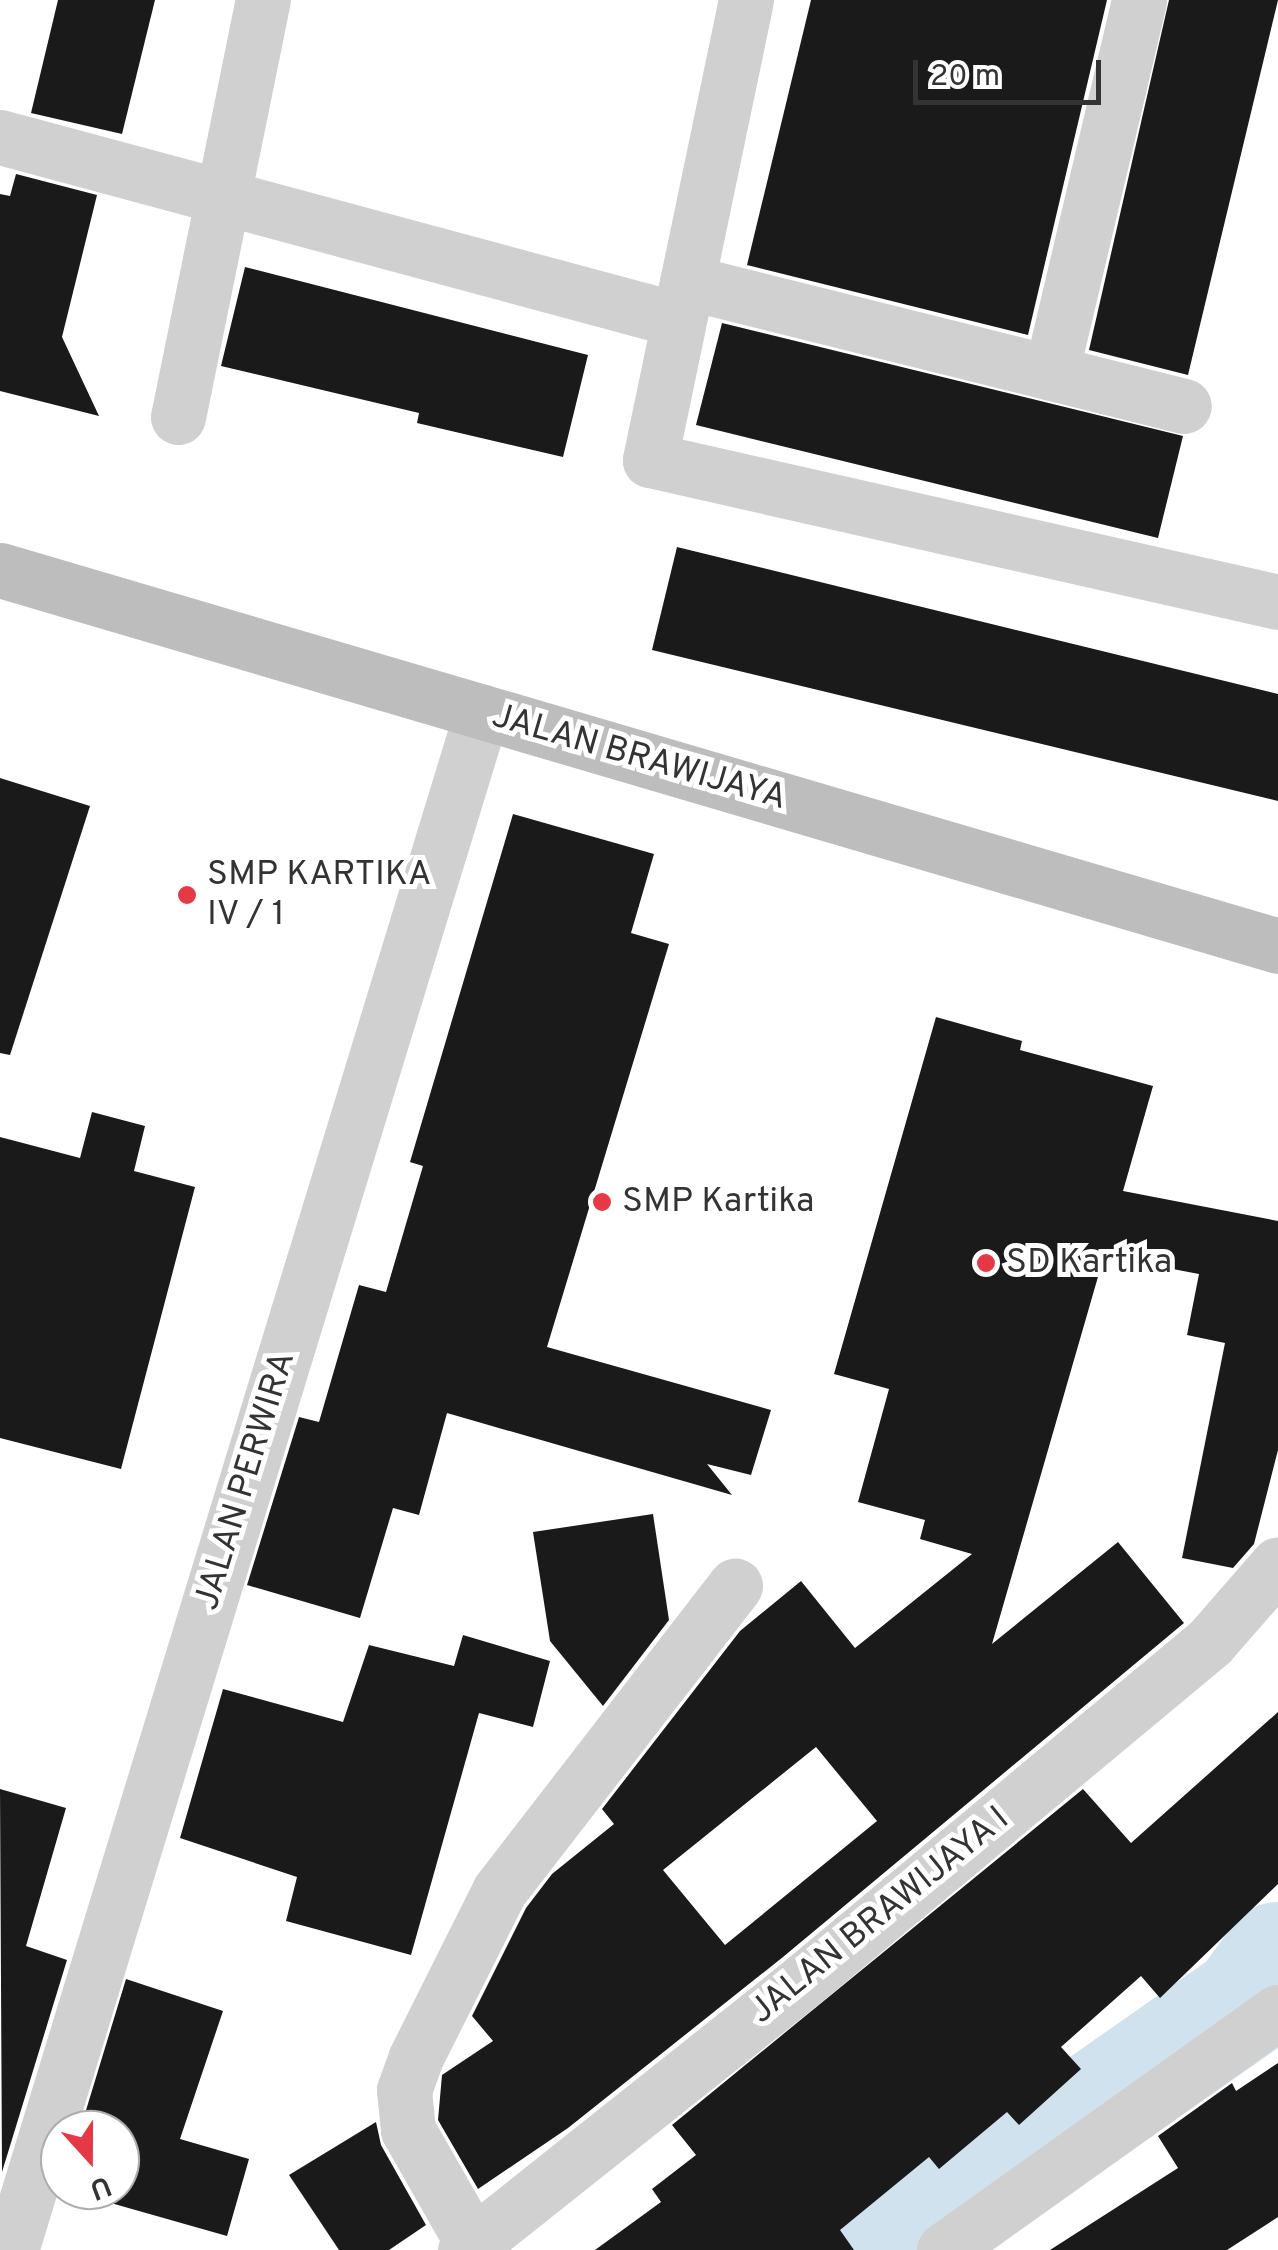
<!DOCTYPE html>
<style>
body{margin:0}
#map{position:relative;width:1278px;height:2250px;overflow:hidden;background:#fff;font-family:Overpass,sans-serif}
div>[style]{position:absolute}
.river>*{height:112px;margin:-56px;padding:0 56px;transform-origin:56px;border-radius:56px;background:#cfe2ee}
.building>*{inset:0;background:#1a1a1a}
.street>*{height:55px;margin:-27.5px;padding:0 27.5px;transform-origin:27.5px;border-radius:27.5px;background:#d0d0d0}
.secondary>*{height:55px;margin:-27.5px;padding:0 27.5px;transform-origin:27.5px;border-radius:27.5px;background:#bdbdbd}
.dots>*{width:28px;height:28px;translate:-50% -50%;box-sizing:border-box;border:5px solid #fff;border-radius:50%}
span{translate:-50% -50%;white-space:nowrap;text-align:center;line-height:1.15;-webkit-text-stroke:10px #fff;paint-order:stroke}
.street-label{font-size:35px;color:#333}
.poi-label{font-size:35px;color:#333}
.left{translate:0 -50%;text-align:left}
.north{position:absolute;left:40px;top:2110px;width:100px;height:100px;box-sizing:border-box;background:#fff;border:2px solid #adadad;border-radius:50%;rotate:159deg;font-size:28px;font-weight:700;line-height:40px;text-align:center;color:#333}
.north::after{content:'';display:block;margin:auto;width:35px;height:45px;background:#e63946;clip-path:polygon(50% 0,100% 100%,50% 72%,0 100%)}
.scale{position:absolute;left:913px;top:60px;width:188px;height:45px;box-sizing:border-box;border:5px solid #333;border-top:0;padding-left:12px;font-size:30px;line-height:35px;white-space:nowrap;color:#333;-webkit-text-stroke:8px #fff;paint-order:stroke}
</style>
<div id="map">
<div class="river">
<div style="left:892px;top:2250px;width:434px;rotate:-35deg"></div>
<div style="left:1247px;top:2001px;width:53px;rotate:-54.2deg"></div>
</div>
<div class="building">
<div style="clip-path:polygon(58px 0,155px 0,122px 134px,31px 113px)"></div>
<div style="clip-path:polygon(811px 0,1107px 0,1028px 335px,747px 265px)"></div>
<div style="clip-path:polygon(1169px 0,1278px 0,1188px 375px,1089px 350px)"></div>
<div style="clip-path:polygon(16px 174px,97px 195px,62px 337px,99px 416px,0 391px,0 194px,10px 196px)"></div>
<div style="clip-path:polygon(245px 267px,588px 355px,563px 457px,417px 423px,419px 413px,221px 366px)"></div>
<div style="clip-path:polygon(722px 323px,1183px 436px,1158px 538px,696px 425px)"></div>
<div style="clip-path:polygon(677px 547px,1278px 694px,1278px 801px,652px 650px)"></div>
<div style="clip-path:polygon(0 778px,90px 806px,10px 1055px,0 1053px)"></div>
<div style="clip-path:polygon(513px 814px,654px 854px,631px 933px,669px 944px,547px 1347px,771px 1410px,751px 1475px,707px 1464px,732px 1495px,447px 1413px,419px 1515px,393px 1508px,360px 1618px,247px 1585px,299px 1417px,319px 1422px,359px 1285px,386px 1292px,423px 1166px,410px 1162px)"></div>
<div style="clip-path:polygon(evenodd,936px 1017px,1022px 1041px,1020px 1050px,1153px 1086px,1123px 1191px,1278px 1221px,1278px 1450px,1254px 1544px,1233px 1568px,1182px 1558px,1225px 1343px,1187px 1335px,1199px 1274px,1104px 1256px,992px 1644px,1118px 1542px,1184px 1623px,783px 1957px,568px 2128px,478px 2189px,438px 2120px,442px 2075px,493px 2041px,472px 2016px,526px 1908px,552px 1874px,614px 1824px,602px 1809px,740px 1631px,801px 1581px,855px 1648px,972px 1554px,920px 1539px,925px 1520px,858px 1502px,889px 1389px,834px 1374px,936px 1017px,816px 1747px,877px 1821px,725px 1945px,663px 1870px,816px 1747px)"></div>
<div style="clip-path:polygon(92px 1112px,145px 1126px,134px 1171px,195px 1187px,121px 1469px,0 1438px,0 1137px,80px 1158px)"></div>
<div style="clip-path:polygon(653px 1514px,669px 1620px,603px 1706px,550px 1641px,533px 1532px)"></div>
<div style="clip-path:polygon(463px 1635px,550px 1661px,533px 1727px,479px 1713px,411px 1955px,286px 1921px,297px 1877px,180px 1838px,223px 1689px,343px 1722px,369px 1645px,454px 1666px)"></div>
<div style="clip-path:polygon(1278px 1712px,1278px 1884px,1160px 1998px,1141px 1976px,1061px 2047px,1081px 2069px,1019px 2125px,1007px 2112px,939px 2169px,929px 2157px,840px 2230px,854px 2250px,595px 2250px,661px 2202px,652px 2189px,696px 2155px,672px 2125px,1083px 1789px,1131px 1843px)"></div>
<div style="clip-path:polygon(0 1789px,66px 1808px,26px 1946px,67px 1960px,2px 2172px)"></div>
<div style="clip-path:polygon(126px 1979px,223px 2011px,180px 2139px,249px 2159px,227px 2236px,65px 2190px,120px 2190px,120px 2130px,80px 2130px)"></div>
<div style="clip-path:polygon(1278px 2063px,1278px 2217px,1227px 2250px,1050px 2250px,1178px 2168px,1158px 2136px,1232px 2083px,1236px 2091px)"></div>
<div style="clip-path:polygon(376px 2122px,381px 2145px,426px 2225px,389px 2250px,339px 2250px,289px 2175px)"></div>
</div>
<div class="street">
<div style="left:746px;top:0;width:470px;rotate:101.8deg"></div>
<div style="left:650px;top:460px;width:644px;rotate:12.74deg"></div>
<div style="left:0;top:137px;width:703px;rotate:15.08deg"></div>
<div style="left:687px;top:282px;width:512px;rotate:14.01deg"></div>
<div style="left:1051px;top:373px;width:383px;rotate:-76.7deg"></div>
<div style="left:178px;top:417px;width:426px;rotate:-78.5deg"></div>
<div style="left:473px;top:2244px;width:131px;rotate:-119.7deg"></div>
<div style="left:408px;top:2130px;width:40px;rotate:-95.7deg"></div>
<div style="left:404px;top:2090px;width:33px;rotate:-70deg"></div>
<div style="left:415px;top:2059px;width:188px;rotate:-63.4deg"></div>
<div style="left:499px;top:1891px;width:386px;rotate:-52.3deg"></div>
<div style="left:11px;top:2250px;width:1609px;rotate:-72.98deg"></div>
<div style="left:465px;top:2250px;width:432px;rotate:-38.5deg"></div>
<div style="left:803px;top:1981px;width:530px;rotate:-39.79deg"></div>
<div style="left:1210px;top:1642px;width:103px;rotate:-48.9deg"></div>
<div style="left:944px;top:2250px;width:410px;rotate:-35.5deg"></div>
</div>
<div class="secondary">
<div style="left:0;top:570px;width:1332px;rotate:16.39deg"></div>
</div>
<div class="dots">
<div style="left:187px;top:895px;background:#e63946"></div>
<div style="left:602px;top:1202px;background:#e63946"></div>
<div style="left:986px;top:1263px;background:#e63946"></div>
</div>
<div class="street-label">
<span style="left:639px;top:758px;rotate:16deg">JALAN BRAWIJAYA</span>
<span style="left:246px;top:1481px;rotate:-73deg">JALAN PERWIRA</span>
<span style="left:880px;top:1916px;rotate:-39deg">JALAN BRAWIJAYA I</span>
</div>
<div class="poi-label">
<span class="left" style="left:207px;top:895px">SMP KARTIKA<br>IV / 1</span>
<span class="left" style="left:622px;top:1202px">SMP Kartika</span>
<span class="left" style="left:1006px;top:1263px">SD Kartika</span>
</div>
<div class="north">U</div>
<div class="scale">20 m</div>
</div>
